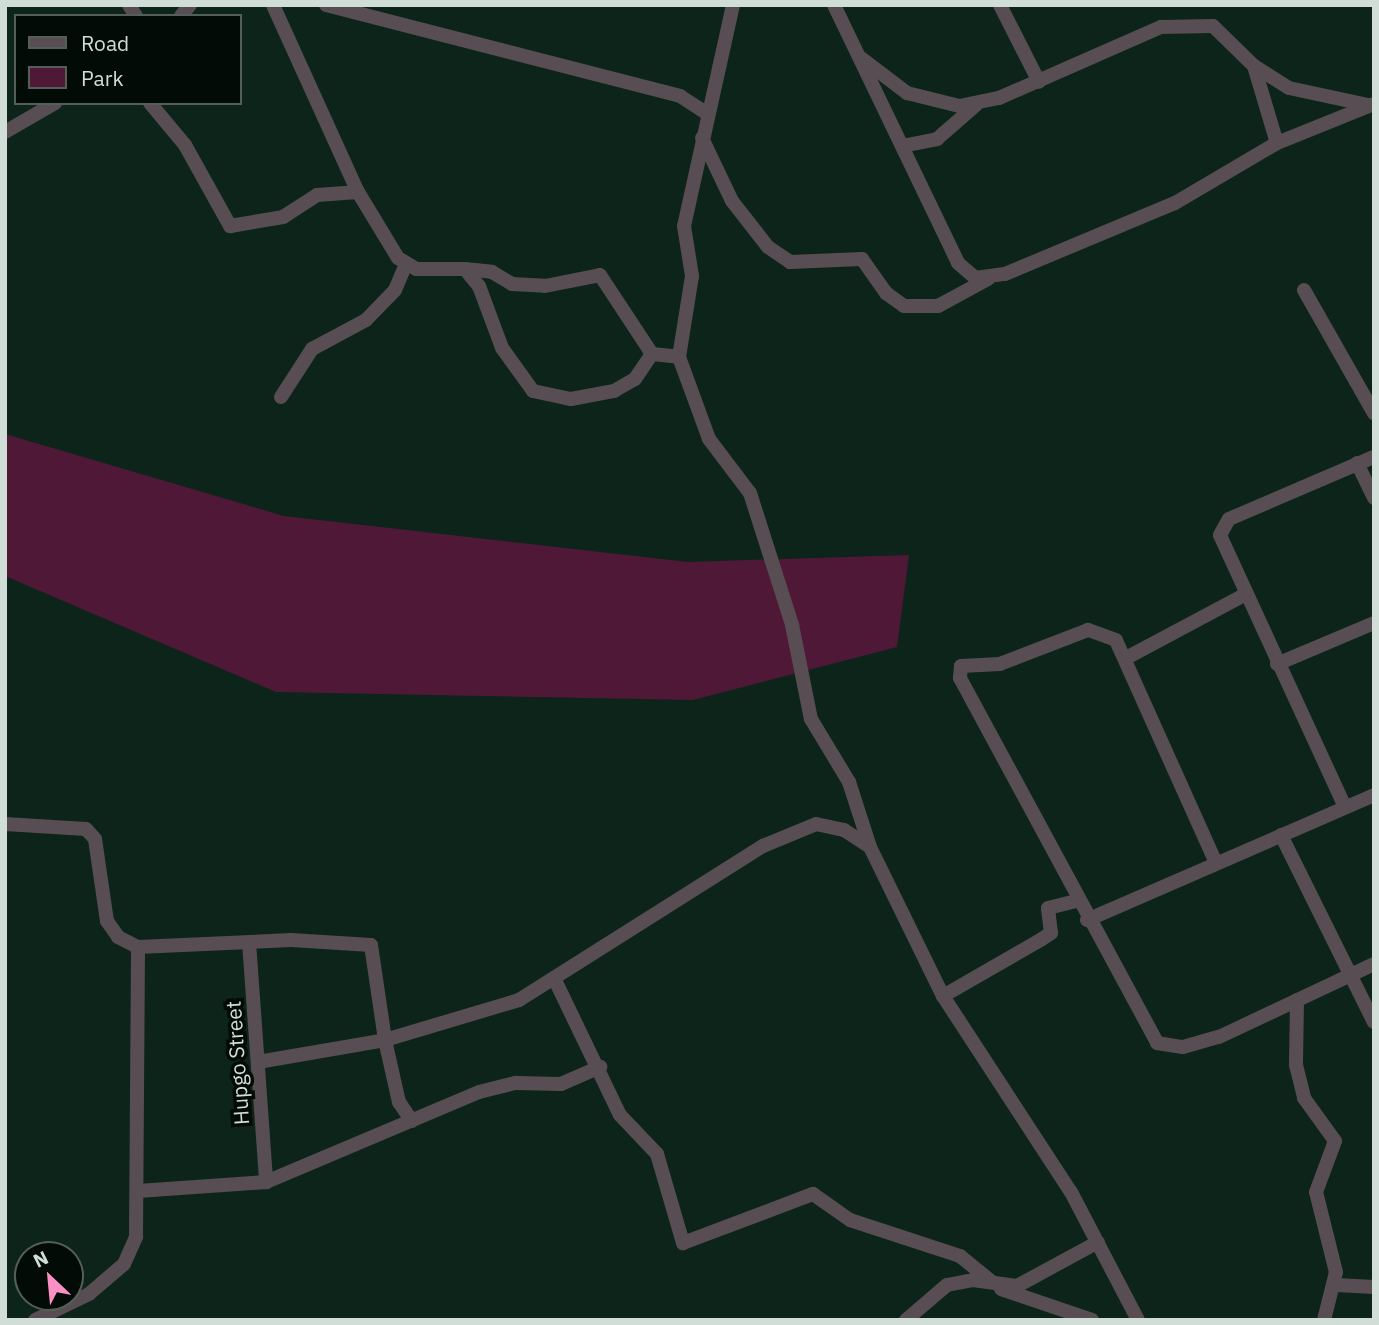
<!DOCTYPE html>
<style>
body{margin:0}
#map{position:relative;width:1379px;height:1325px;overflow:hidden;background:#0c241a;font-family:"IBM Plex Sans",sans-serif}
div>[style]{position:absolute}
.green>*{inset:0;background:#501837}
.street>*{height:14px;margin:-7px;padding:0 7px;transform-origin:7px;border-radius:7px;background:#584d52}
span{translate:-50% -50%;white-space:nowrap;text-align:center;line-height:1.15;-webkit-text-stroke:7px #030b07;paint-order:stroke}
.street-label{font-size:21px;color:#d0ded7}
.frame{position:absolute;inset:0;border:7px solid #d0ded7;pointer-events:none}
.legend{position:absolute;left:14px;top:14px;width:228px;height:91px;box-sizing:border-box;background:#030b07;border:2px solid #555f5a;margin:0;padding:9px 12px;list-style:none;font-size:21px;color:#d0ded7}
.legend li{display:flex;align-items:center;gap:14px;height:35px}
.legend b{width:35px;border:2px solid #555f5a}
.north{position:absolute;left:14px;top:1241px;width:70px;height:70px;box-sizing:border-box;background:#030b07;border:2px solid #555f5a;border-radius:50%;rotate:334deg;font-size:19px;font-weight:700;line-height:28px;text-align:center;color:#d0ded7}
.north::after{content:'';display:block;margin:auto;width:24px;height:32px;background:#fa8fc6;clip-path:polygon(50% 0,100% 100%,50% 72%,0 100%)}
</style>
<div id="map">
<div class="green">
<div style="clip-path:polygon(5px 434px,284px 516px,688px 562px,909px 555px,897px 647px,693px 700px,276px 692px,5px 576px)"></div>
</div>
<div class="street">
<div style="left:129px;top:5px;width:13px;rotate:58deg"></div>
<div style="left:273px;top:5px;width:205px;rotate:65.6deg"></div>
<div style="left:358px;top:192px;width:77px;rotate:58.8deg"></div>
<div style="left:398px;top:258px;width:21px;rotate:31deg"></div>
<div style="left:416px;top:269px;width:49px"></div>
<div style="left:465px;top:269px;width:22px;rotate:51deg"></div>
<div style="left:479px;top:286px;width:66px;rotate:69.6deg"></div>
<div style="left:502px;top:348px;width:53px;rotate:54.2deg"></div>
<div style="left:533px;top:391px;width:39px;rotate:12deg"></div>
<div style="left:571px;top:399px;width:44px;rotate:-10.5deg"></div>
<div style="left:614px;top:391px;width:24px;rotate:-30deg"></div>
<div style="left:635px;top:379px;width:30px;rotate:-56deg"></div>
<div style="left:652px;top:354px;width:27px;rotate:6deg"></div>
<div style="left:326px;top:5px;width:366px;rotate:14.4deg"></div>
<div style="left:680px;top:96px;width:31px;rotate:33deg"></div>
<div style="left:733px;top:5px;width:226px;rotate:102.5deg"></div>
<div style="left:684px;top:226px;width:51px;rotate:80.9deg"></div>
<div style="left:692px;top:276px;width:82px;rotate:99.1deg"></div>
<div style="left:679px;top:357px;width:87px;rotate:69.9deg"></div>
<div style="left:709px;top:439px;width:68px;rotate:52.8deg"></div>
<div style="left:750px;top:493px;width:139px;rotate:72.3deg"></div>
<div style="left:792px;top:625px;width:96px;rotate:78.6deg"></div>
<div style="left:811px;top:719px;width:74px;rotate:58.9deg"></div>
<div style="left:849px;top:782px;width:68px;rotate:72.1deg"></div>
<div style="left:834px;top:5px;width:286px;rotate:64.3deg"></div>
<div style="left:958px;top:263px;width:23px;rotate:41deg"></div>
<div style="left:975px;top:278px;width:30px;rotate:-8deg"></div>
<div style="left:1005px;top:274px;width:184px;rotate:-22.7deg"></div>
<div style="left:1175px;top:203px;width:118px;rotate:-30.5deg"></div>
<div style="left:1277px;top:143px;width:105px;rotate:-21.9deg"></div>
<div style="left:1000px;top:5px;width:86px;rotate:63.1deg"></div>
<div style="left:181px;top:16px;width:14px;rotate:-51deg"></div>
<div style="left:861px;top:58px;width:58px;rotate:37.3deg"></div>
<div style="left:907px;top:93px;width:54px;rotate:14deg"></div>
<div style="left:959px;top:106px;width:41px;rotate:-11.3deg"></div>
<div style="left:999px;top:98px;width:177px;rotate:-23.7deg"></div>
<div style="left:1161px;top:27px;width:52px;rotate:-1.1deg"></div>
<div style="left:1213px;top:26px;width:57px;rotate:44.3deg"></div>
<div style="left:1254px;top:66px;width:41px;rotate:32.2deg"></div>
<div style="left:1289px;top:88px;width:81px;rotate:12.1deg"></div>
<div style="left:1254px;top:66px;width:80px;rotate:73.4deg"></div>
<div style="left:150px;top:103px;width:55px;rotate:50.2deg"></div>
<div style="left:185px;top:145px;width:93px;rotate:60.9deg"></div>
<div style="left:230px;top:226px;width:54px;rotate:-9.6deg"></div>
<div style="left:283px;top:217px;width:40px;rotate:-32.9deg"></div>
<div style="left:317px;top:195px;width:41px;rotate:-4.2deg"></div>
<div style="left:5px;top:132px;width:58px;rotate:-30.1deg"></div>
<div style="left:702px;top:138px;width:70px;rotate:64.5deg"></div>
<div style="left:732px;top:201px;width:58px;rotate:52deg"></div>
<div style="left:768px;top:247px;width:27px;rotate:34deg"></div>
<div style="left:790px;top:262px;width:72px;rotate:-2.4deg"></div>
<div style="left:862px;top:259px;width:42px;rotate:54.8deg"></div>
<div style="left:886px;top:293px;width:22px;rotate:36deg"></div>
<div style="left:904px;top:306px;width:34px"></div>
<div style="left:938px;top:306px;width:57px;rotate:-28.4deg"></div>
<div style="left:902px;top:146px;width:36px;rotate:-11deg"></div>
<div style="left:937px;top:139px;width:52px;rotate:-41.1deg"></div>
<div style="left:465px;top:269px;width:27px;rotate:6deg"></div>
<div style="left:492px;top:272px;width:23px;rotate:31deg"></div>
<div style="left:512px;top:284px;width:33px;rotate:3deg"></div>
<div style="left:545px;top:286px;width:56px;rotate:-11.3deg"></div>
<div style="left:600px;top:275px;width:95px;rotate:56.6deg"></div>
<div style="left:1304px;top:290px;width:142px;rotate:60.4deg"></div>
<div style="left:281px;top:397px;width:57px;rotate:-57.1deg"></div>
<div style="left:312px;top:349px;width:61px;rotate:-28.2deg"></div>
<div style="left:366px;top:320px;width:42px;rotate:-46deg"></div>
<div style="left:395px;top:290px;width:25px;rotate:-67deg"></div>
<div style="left:1357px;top:463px;width:39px;rotate:64deg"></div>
<div style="left:1128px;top:657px;width:132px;rotate:-28.1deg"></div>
<div style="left:1277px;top:664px;width:105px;rotate:-22.9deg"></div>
<div style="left:1345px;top:807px;width:299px;rotate:-114.7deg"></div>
<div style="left:1220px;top:535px;width:18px;rotate:-61deg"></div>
<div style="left:1229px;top:519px;width:158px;rotate:-23.2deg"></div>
<div style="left:5px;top:824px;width:81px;rotate:3.5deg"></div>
<div style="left:86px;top:829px;width:13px;rotate:48deg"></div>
<div style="left:95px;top:839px;width:83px;rotate:81.7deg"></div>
<div style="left:107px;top:921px;width:19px;rotate:55deg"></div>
<div style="left:118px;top:937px;width:22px;rotate:27deg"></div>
<div style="left:138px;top:947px;width:153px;rotate:-2.6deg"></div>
<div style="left:291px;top:940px;width:80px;rotate:3.6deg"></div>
<div style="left:371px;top:945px;width:96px;rotate:81.6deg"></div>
<div style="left:385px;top:1040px;width:140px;rotate:-16.6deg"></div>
<div style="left:519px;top:1000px;width:289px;rotate:-32.3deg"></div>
<div style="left:763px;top:846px;width:57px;rotate:-22.5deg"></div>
<div style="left:816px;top:824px;width:29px;rotate:12deg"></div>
<div style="left:844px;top:830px;width:31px;rotate:33deg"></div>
<div style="left:870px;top:847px;width:166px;rotate:63.9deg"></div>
<div style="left:943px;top:996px;width:234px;rotate:56.9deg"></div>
<div style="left:1071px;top:1192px;width:144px;rotate:62.4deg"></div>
<div style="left:1281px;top:835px;width:209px;rotate:63.6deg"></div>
<div style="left:1216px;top:863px;width:244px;rotate:-114.2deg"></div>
<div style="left:1116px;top:640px;width:30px;rotate:-160deg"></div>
<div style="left:1088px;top:630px;width:94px;rotate:158.9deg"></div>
<div style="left:1000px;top:664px;width:39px;rotate:177deg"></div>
<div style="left:961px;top:666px;width:12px;rotate:95deg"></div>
<div style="left:960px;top:678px;width:415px;rotate:61.6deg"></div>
<div style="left:1157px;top:1043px;width:26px;rotate:9deg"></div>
<div style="left:1183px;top:1047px;width:37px;rotate:-16deg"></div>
<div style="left:1219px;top:1037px;width:171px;rotate:-25.2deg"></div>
<div style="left:1087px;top:920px;width:313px;rotate:-23.5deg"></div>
<div style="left:249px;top:942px;width:241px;rotate:85.9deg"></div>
<div style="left:554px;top:978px;width:152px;rotate:64.3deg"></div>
<div style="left:620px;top:1115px;width:54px;rotate:46.5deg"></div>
<div style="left:657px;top:1154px;width:93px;rotate:73.7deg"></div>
<div style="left:683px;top:1243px;width:139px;rotate:-20.7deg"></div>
<div style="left:813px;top:1194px;width:45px;rotate:35.1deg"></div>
<div style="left:850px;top:1220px;width:116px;rotate:18.1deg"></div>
<div style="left:960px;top:1256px;width:41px;rotate:39.1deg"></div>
<div style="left:943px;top:996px;width:114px;rotate:-29.9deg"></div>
<div style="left:1042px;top:939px;width:11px;rotate:-34deg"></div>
<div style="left:1051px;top:933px;width:25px;rotate:-97deg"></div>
<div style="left:1048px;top:908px;width:30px;rotate:-14deg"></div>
<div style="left:1297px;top:1000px;width:65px;rotate:90.9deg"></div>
<div style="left:1296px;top:1065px;width:34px;rotate:76deg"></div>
<div style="left:1304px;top:1098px;width:53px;rotate:54.2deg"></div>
<div style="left:1335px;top:1141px;width:54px;rotate:110.4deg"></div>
<div style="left:1316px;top:1192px;width:82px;rotate:76deg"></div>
<div style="left:1336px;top:1272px;width:49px;rotate:104deg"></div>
<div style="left:258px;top:1062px;width:129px;rotate:-9.8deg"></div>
<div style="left:385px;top:1040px;width:64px;rotate:77.3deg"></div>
<div style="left:399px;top:1102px;width:23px;rotate:56deg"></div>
<div style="left:138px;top:1191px;width:128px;rotate:-4deg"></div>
<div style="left:266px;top:1182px;width:231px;rotate:-22.9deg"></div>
<div style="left:479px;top:1092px;width:38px;rotate:-14deg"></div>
<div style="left:516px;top:1083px;width:45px;rotate:1.3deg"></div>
<div style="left:561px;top:1084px;width:43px;rotate:-23.6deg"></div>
<div style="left:1336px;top:1285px;width:38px;rotate:3deg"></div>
<div style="left:1001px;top:1289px;width:96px;rotate:18.8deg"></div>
<div style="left:35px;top:1320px;width:60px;rotate:-25.7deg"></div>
<div style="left:89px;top:1294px;width:46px;rotate:-40.6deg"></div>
<div style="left:124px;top:1264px;width:30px;rotate:-66deg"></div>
<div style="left:136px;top:1237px;width:290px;rotate:-89.6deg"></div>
<div style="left:906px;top:1320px;width:54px;rotate:-40.5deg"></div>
<div style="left:947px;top:1285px;width:26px;rotate:-11deg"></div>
<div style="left:973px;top:1280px;width:44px;rotate:7.8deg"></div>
<div style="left:1017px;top:1286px;width:92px;rotate:-28.5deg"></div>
</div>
<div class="street-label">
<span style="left:237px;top:1063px;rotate:-94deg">Hupgo Street</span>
</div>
<div class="frame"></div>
<ul class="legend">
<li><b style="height:9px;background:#584d52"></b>Road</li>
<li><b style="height:19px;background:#501837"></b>Park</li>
</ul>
<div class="north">N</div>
</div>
